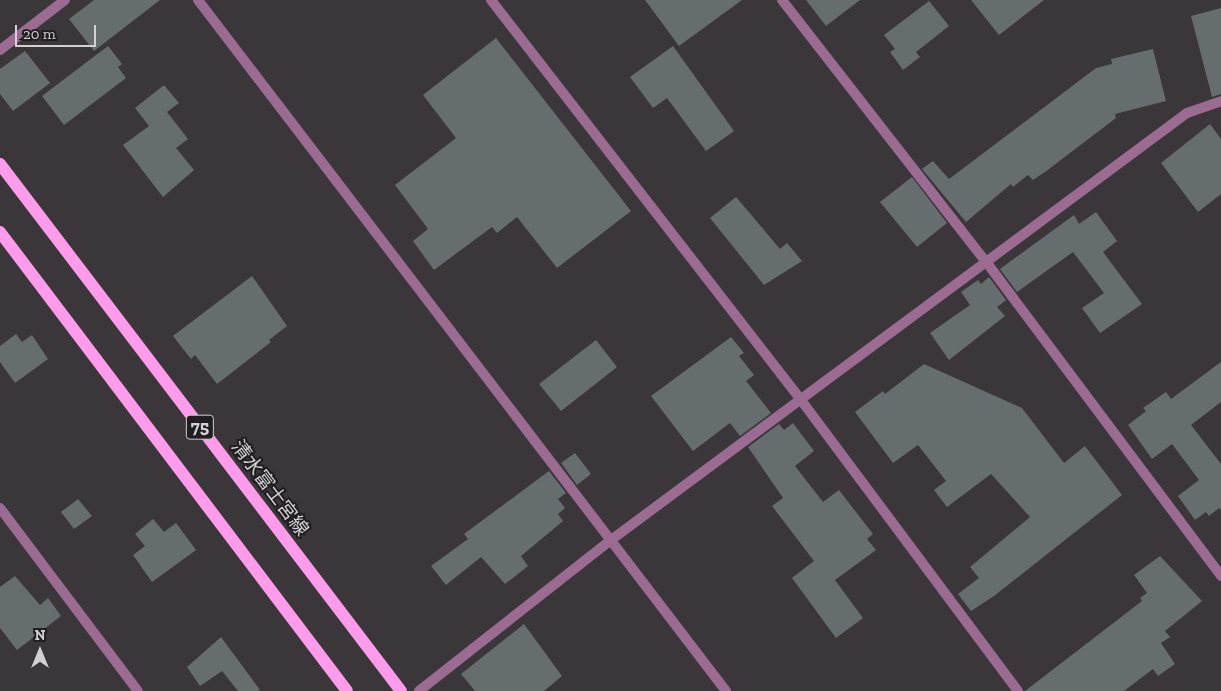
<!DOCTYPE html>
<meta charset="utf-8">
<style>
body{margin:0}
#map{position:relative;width:1221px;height:691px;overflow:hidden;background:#3b363a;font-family:"Zilla Slab","Noto Sans JP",serif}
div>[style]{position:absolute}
.building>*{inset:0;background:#666d6f}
.minor>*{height:10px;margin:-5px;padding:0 5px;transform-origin:5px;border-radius:5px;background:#9b6b91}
.primary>*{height:12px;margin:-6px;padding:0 6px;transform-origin:6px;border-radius:6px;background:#fe9beb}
span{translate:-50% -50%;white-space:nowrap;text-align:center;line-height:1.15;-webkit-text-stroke:4px #201e20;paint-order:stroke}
.shield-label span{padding:1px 4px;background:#201e20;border:1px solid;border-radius:4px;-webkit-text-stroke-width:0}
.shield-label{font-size:18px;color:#d4d1d3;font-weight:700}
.street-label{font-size:19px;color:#d4d1d3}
.north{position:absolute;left:15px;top:626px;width:50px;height:50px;-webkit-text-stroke:4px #201e20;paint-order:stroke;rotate:0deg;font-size:14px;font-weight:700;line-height:20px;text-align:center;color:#d4d1d3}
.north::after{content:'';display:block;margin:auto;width:18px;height:22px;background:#d4d1d3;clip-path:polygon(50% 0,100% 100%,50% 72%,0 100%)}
.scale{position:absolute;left:15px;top:25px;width:81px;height:22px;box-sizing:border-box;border:2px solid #d4d1d3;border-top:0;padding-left:6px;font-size:15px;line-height:18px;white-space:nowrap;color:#d4d1d3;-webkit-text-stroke:4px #201e20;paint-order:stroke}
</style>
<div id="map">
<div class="building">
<div style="clip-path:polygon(94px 0,160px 0,94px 51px,69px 19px)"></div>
<div style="clip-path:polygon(645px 0,742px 0,679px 46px)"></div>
<div style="clip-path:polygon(806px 0,860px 0,826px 26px)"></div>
<div style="clip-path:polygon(971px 0,1044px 0,999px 35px)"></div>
<div style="clip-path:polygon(929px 1px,949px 26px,916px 52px,920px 57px,903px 70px,890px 52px,895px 49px,884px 35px)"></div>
<div style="clip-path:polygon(1221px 8px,1221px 94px,1212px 97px,1191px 16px)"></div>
<div style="clip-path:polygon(496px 38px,631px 211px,557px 268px,517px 217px,497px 233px,492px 227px,434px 270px,413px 241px,428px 229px,395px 185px,456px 138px,423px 95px)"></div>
<div style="clip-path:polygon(108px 46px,122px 64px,118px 67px,126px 78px,64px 125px,42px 96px)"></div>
<div style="clip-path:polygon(673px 46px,734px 131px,706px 151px,667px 98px,653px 108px,630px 77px)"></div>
<div style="clip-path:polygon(1153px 49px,1166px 101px,1115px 114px,1116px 118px,1045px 172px,1033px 180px,1028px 175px,1013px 187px,1011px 184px,966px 222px,922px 169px,933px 161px,949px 179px,1096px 68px,1112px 64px,1111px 59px)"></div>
<div style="clip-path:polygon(25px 51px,50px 83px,13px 111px,0 94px,0 69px)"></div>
<div style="clip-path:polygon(164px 85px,179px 103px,167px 112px,188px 139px,176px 148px,194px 170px,163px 197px,123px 145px,149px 126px,135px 108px)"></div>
<div style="clip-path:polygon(1210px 124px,1221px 139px,1221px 194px,1198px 212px,1161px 163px)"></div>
<div style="clip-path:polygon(912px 177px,947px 223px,917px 247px,880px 202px)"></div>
<div style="clip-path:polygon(736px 197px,780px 249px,787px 243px,802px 261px,764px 285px,710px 218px)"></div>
<div style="clip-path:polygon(1096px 212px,1117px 241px,1103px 252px,1142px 304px,1100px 333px,1082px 308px,1104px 293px,1073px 252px,1017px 292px,1000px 269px,1074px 215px,1079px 224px)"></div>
<div style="clip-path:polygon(252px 276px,287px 326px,269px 340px,271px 342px,217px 384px,195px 355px,191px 359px,173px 336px)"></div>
<div style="clip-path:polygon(989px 277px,1006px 300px,997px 307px,1005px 316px,949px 360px,930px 333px,970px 305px,961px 292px,978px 280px,981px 284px)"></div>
<div style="clip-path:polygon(16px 334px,22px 342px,32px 335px,48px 359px,15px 383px,0 362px,0 346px)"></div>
<div style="clip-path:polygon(731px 337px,744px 353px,739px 356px,754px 375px,746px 381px,771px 413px,740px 436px,730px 423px,693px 451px,651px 396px)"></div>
<div style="clip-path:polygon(596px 340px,617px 367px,561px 411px,539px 384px)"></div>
<div style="clip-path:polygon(1221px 362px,1221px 402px,1191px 425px,1221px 464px,1221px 510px,1219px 508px,1209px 516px,1206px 512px,1195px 520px,1178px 496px,1199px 480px,1172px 444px,1152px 459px,1128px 425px,1146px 411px,1143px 408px,1166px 392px,1171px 399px)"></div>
<div style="clip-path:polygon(924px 364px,1022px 408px,1064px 463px,1085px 446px,1122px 495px,994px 596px,971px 611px,958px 594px,979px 578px,970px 567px,1030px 517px,991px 474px,947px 507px,934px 490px,946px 481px,918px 445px,893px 463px,855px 412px,883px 391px,885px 394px)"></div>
<div style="clip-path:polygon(793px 423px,814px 451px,795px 466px,823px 502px,839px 490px,873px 534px,867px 539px,876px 550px,835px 580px,863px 618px,836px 638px,792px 578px,814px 561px,772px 506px,783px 498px,748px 447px,779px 424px,784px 430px)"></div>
<div style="clip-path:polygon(575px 453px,591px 474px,577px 485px,561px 463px)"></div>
<div style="clip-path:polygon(549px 471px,566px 493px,558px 499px,565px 508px,558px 514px,563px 521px,521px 556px,528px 566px,505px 584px,481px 557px,446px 585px,431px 566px,468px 539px,464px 534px)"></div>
<div style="clip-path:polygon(78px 499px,92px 516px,74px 529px,61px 512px)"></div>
<div style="clip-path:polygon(153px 519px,164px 532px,176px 523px,196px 550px,152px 582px,133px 555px,145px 546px,135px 534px)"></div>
<div style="clip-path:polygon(1160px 556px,1202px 601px,1165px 631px,1170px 637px,1161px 643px,1175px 664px,1158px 676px,1153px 669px,1124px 691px,1025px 691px,1142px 601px,1140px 598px,1147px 593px,1134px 575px)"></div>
<div style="clip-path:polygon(15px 576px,40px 605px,48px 598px,61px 616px,17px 650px,0 628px,0 587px)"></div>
<div style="clip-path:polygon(524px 624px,562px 676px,544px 691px,475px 691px,461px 674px)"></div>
<div style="clip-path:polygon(221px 637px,260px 690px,258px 691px,238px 691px,222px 671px,200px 686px,187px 667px)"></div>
</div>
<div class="minor">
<div style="left:198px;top:0;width:870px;rotate:52.62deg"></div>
<div style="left:491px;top:0;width:506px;rotate:52.22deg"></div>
<div style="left:801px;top:400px;width:363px;rotate:53.3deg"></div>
<div style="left:782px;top:0;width:333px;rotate:52.1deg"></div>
<div style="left:987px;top:263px;width:391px;rotate:53.2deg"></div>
<div style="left:0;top:50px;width:82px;rotate:-37.6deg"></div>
<div style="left:0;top:508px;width:229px;rotate:53deg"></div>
<div style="left:419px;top:691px;width:244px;rotate:-38.2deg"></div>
<div style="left:611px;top:540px;width:717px;rotate:-36.55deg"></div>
<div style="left:1187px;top:113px;width:36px;rotate:-19deg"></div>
</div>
<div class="primary">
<div style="left:0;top:164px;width:662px;rotate:52.73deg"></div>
<div style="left:0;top:232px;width:575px;rotate:52.91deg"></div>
</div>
<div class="shield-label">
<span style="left:200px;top:427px">75</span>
</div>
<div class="street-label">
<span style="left:270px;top:488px;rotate:53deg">清水富士宮線</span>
</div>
<div class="north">N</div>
<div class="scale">20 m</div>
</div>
